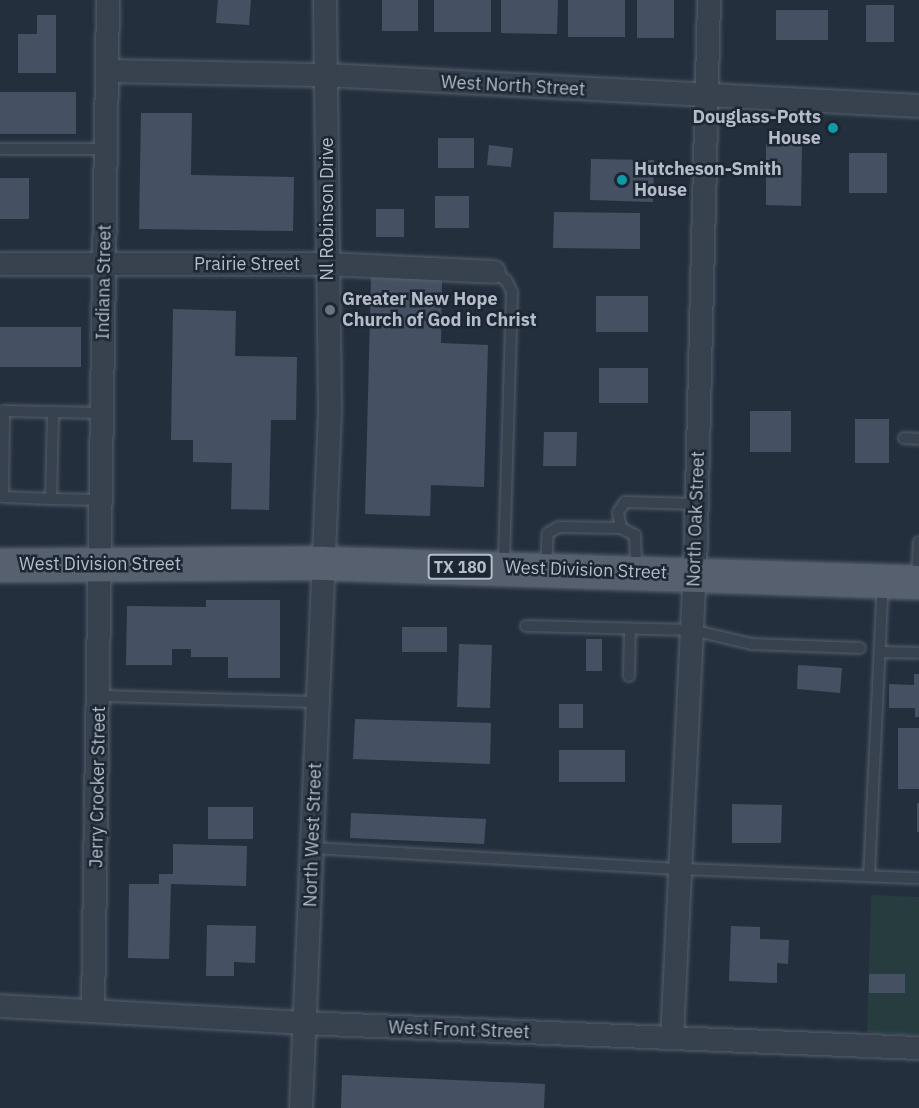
<!DOCTYPE html>
<style>
body{margin:0}
#map{position:relative;width:919px;height:1108px;overflow:hidden;background:#242f3e;font-family:"IBM Plex Sans",sans-serif}
div>[style]{position:absolute}
.green>*{inset:0;background:#263c3f}
.building>*{inset:0;background:#455162}
.roads{filter:drop-shadow(0 0 2px #565f6c) drop-shadow(0 0 2px #565f6c)}
.service>*{height:10px;margin:-5px;padding:0 5px;transform-origin:5px;border-radius:5px;background:#38414e}
.minor>*{height:22px;margin:-11px;padding:0 11px;transform-origin:11px;border-radius:11px;background:#38414e}
.primary>*{height:33px;margin:-16.5px;padding:0 16.5px;transform-origin:16.5px;border-radius:16.5px;background:#56606e}
.dots>*{width:16px;height:16px;translate:-50% -50%;box-sizing:border-box;border:3px solid #1d2633;border-radius:50%}
span{translate:-50% -50%;white-space:nowrap;text-align:center;line-height:1.15;-webkit-text-stroke:5px #1d2633;paint-order:stroke}
.shield-label span{padding:2px 4px;background:#1d2633;border:2px solid;border-radius:4px;-webkit-text-stroke-width:0}
.shield-label{font-size:16px;color:#b4bcc9;font-weight:700}
.street-label{font-size:18px;color:#b4bcc9}
.poi-label{font-size:18px;color:#b4bcc9;font-weight:700}
.right{translate:-100% -50%;text-align:right}
.left{translate:0 -50%;text-align:left}
</style>
<div id="map">
<div class="green">
<div style="clip-path:polygon(871px 895px,919px 897px,919px 1035px,867px 1032px)"></div>
</div>
<div class="building">
<div style="clip-path:polygon(218px 0,251px 0,249px 25px,216px 23px)"></div>
<div style="clip-path:polygon(382px 0,418px 0,418px 31px,382px 31px)"></div>
<div style="clip-path:polygon(434px 0,491px 0,491px 32px,434px 32px)"></div>
<div style="clip-path:polygon(501px 0,558px 0,557px 34px,501px 33px)"></div>
<div style="clip-path:polygon(568px 0,625px 0,625px 37px,568px 37px)"></div>
<div style="clip-path:polygon(637px 0,674px 0,674px 38px,637px 38px)"></div>
<div style="clip-path:polygon(866px 5px,894px 5px,894px 42px,866px 42px)"></div>
<div style="clip-path:polygon(776px 10px,828px 10px,828px 40px,776px 40px)"></div>
<div style="clip-path:polygon(37px 15px,56px 15px,56px 73px,18px 73px,18px 34px,37px 34px)"></div>
<div style="clip-path:polygon(0 92px,76px 92px,76px 134px,0 134px)"></div>
<div style="clip-path:polygon(141px 113px,192px 113px,191px 175px,294px 177px,293px 231px,139px 229px)"></div>
<div style="clip-path:polygon(438px 138px,474px 138px,474px 168px,438px 168px)"></div>
<div style="clip-path:polygon(766px 144px,802px 145px,801px 206px,766px 205px)"></div>
<div style="clip-path:polygon(489px 145px,513px 148px,511px 167px,487px 165px)"></div>
<div style="clip-path:polygon(849px 153px,887px 153px,887px 193px,849px 193px)"></div>
<div style="clip-path:polygon(591px 159px,654px 160px,653px 202px,590px 200px)"></div>
<div style="clip-path:polygon(0 178px,29px 178px,29px 219px,0 219px)"></div>
<div style="clip-path:polygon(435px 196px,469px 196px,469px 228px,435px 228px)"></div>
<div style="clip-path:polygon(376px 209px,404px 209px,404px 237px,376px 237px)"></div>
<div style="clip-path:polygon(554px 212px,640px 213px,640px 249px,553px 248px)"></div>
<div style="clip-path:polygon(371px 277px,442px 279px,441px 343px,488px 345px,484px 487px,431px 485px,430px 516px,365px 514px)"></div>
<div style="clip-path:polygon(596px 296px,648px 296px,648px 332px,596px 332px)"></div>
<div style="clip-path:polygon(173px 309px,236px 311px,235px 356px,297px 357px,296px 420px,271px 420px,269px 510px,231px 509px,232px 463px,193px 462px,193px 440px,171px 440px)"></div>
<div style="clip-path:polygon(0 327px,81px 327px,81px 367px,0 367px)"></div>
<div style="clip-path:polygon(599px 368px,648px 368px,648px 403px,599px 403px)"></div>
<div style="clip-path:polygon(750px 411px,791px 411px,791px 452px,750px 452px)"></div>
<div style="clip-path:polygon(855px 419px,889px 419px,889px 463px,855px 463px)"></div>
<div style="clip-path:polygon(544px 432px,577px 432px,576px 466px,543px 466px)"></div>
<div style="clip-path:polygon(206px 600px,280px 600px,280px 678px,228px 678px,228px 657px,191px 657px,191px 649px,172px 649px,172px 665px,126px 665px,127px 606px,206px 607px)"></div>
<div style="clip-path:polygon(402px 627px,447px 627px,447px 652px,402px 652px)"></div>
<div style="clip-path:polygon(586px 639px,602px 639px,602px 671px,586px 671px)"></div>
<div style="clip-path:polygon(459px 644px,492px 645px,490px 708px,457px 707px)"></div>
<div style="clip-path:polygon(798px 665px,842px 668px,840px 693px,797px 689px)"></div>
<div style="clip-path:polygon(914px 674px,919px 674px,919px 717px,915px 717px,915px 708px,889px 708px,889px 684px,914px 685px)"></div>
<div style="clip-path:polygon(559px 704px,583px 704px,583px 728px,559px 728px)"></div>
<div style="clip-path:polygon(355px 719px,491px 723px,490px 764px,353px 759px)"></div>
<div style="clip-path:polygon(898px 728px,919px 728px,919px 789px,898px 789px)"></div>
<div style="clip-path:polygon(559px 750px,625px 750px,625px 782px,559px 782px)"></div>
<div style="clip-path:polygon(917px 803px,919px 803px,919px 832px,917px 832px)"></div>
<div style="clip-path:polygon(732px 804px,782px 805px,781px 843px,732px 843px)"></div>
<div style="clip-path:polygon(208px 807px,253px 807px,253px 839px,208px 839px)"></div>
<div style="clip-path:polygon(351px 813px,486px 819px,484px 844px,350px 838px)"></div>
<div style="clip-path:polygon(173px 844px,247px 846px,246px 886px,171px 884px,169px 959px,128px 958px,129px 884px,159px 884px,159px 874px,173px 874px)"></div>
<div style="clip-path:polygon(207px 925px,256px 926px,255px 963px,234px 962px,234px 976px,206px 976px)"></div>
<div style="clip-path:polygon(731px 926px,760px 927px,760px 939px,789px 940px,788px 964px,777px 963px,777px 983px,729px 981px)"></div>
<div style="clip-path:polygon(869px 974px,905px 974px,905px 993px,869px 993px)"></div>
<div style="clip-path:polygon(342px 1075px,545px 1084px,544px 1108px,341px 1108px)"></div>
</div>
<div class="roads">
<div class="service">
<div style="left:0;top:149px;width:107px"></div>
<div style="left:494px;top:272px;width:14px;rotate:34deg"></div>
<div style="left:506px;top:280px;width:13px;rotate:63deg"></div>
<div style="left:512px;top:292px;width:272px;rotate:91.7deg"></div>
<div style="left:53px;top:413px;width:86px;rotate:91.3deg"></div>
<div style="left:51px;top:499px;width:48px;rotate:-177.6deg"></div>
<div style="left:3px;top:497px;width:86px;rotate:-89.3deg"></div>
<div style="left:4px;top:411px;width:98px;rotate:1.2deg"></div>
<div style="left:904px;top:438px;width:15px;rotate:4deg"></div>
<div style="left:51px;top:499px;width:50px;rotate:1.1deg"></div>
<div style="left:621px;top:528px;width:16px;rotate:-101deg"></div>
<div style="left:618px;top:512px;width:12px;rotate:-55deg"></div>
<div style="left:625px;top:502px;width:71px;rotate:1.6deg"></div>
<div style="left:546px;top:566px;width:33px;rotate:-87deg"></div>
<div style="left:548px;top:533px;width:13px;rotate:-29deg"></div>
<div style="left:559px;top:527px;width:62px;rotate:0.9deg"></div>
<div style="left:621px;top:528px;width:16px;rotate:27deg"></div>
<div style="left:635px;top:535px;width:35px;rotate:88deg"></div>
<div style="left:917px;top:578px;width:36px;rotate:-87deg"></div>
<div style="left:526px;top:626px;width:166px;rotate:1.4deg"></div>
<div style="left:692px;top:630px;width:62px;rotate:13.1deg"></div>
<div style="left:752px;top:644px;width:108px;rotate:2.1deg"></div>
<div style="left:880px;top:652px;width:39px;rotate:1deg"></div>
<div style="left:629px;top:676px;width:47px;rotate:-88.8deg"></div>
<div style="left:100px;top:696px;width:217px;rotate:1.6deg"></div>
<div style="left:313px;top:848px;width:369px;rotate:3.3deg"></div>
<div style="left:681px;top:869px;width:238px;rotate:2.2deg"></div>
<div style="left:869px;top:876px;width:293px;rotate:-87.3deg"></div>
</div>
<div class="minor">
<div style="left:108px;top:71px;width:218px;rotate:1.1deg"></div>
<div style="left:326px;top:75px;width:594px;rotate:2.99deg"></div>
<div style="left:0;top:264px;width:327px"></div>
<div style="left:327px;top:264px;width:167px;rotate:2.7deg"></div>
<div style="left:0;top:1006px;width:326px;rotate:3.2deg"></div>
<div style="left:326px;top:1024px;width:593px;rotate:2.32deg"></div>
<div style="left:93px;top:1011px;width:1011px;rotate:-89.15deg"></div>
<div style="left:672px;top:1038px;width:466px;rotate:-87.2deg"></div>
<div style="left:695px;top:573px;width:573px;rotate:-88.6deg"></div>
<div style="left:301px;top:1108px;width:699px;rotate:-87.62deg"></div>
<div style="left:330px;top:410px;width:410px;rotate:-90.7deg"></div>
</div>
<div class="primary">
<div style="left:0;top:565px;width:323px;rotate:-0.4deg"></div>
<div style="left:323px;top:563px;width:596px;rotate:1.83deg"></div>
</div>
</div>
<div class="dots">
<div style="left:833px;top:128px;background:#0f9aa8"></div>
<div style="left:622px;top:180px;background:#0f9aa8"></div>
<div style="left:330px;top:310px;background:#6b7280"></div>
</div>
<div class="shield-label">
<span style="left:460px;top:567px">TX 180</span>
</div>
<div class="street-label">
<span style="left:513px;top:86px;rotate:3deg">West North Street</span>
<span style="left:327px;top:209px;rotate:-90deg">Nl Robinson Drive</span>
<span style="left:247px;top:264px">Prairie Street</span>
<span style="left:104px;top:282px;rotate:-89deg">Indiana Street</span>
<span style="left:696px;top:519px;rotate:-88deg">North Oak Street</span>
<span style="left:100px;top:564px">West Division Street</span>
<span style="left:586px;top:570px;rotate:2deg">West Division Street</span>
<span style="left:98px;top:787px;rotate:-89deg">Jerry Crocker Street</span>
<span style="left:313px;top:835px;rotate:-88deg">North West Street</span>
<span style="left:459px;top:1030px;rotate:2deg">West Front Street</span>
</div>
<div class="poi-label">
<span class="right" style="left:821px;top:128px">Douglass-Potts<br>House</span>
<span class="left" style="left:634px;top:180px">Hutcheson-Smith<br>House</span>
<span class="left" style="left:342px;top:310px">Greater New Hope<br>Church of God in Christ</span>
</div>
</div>
